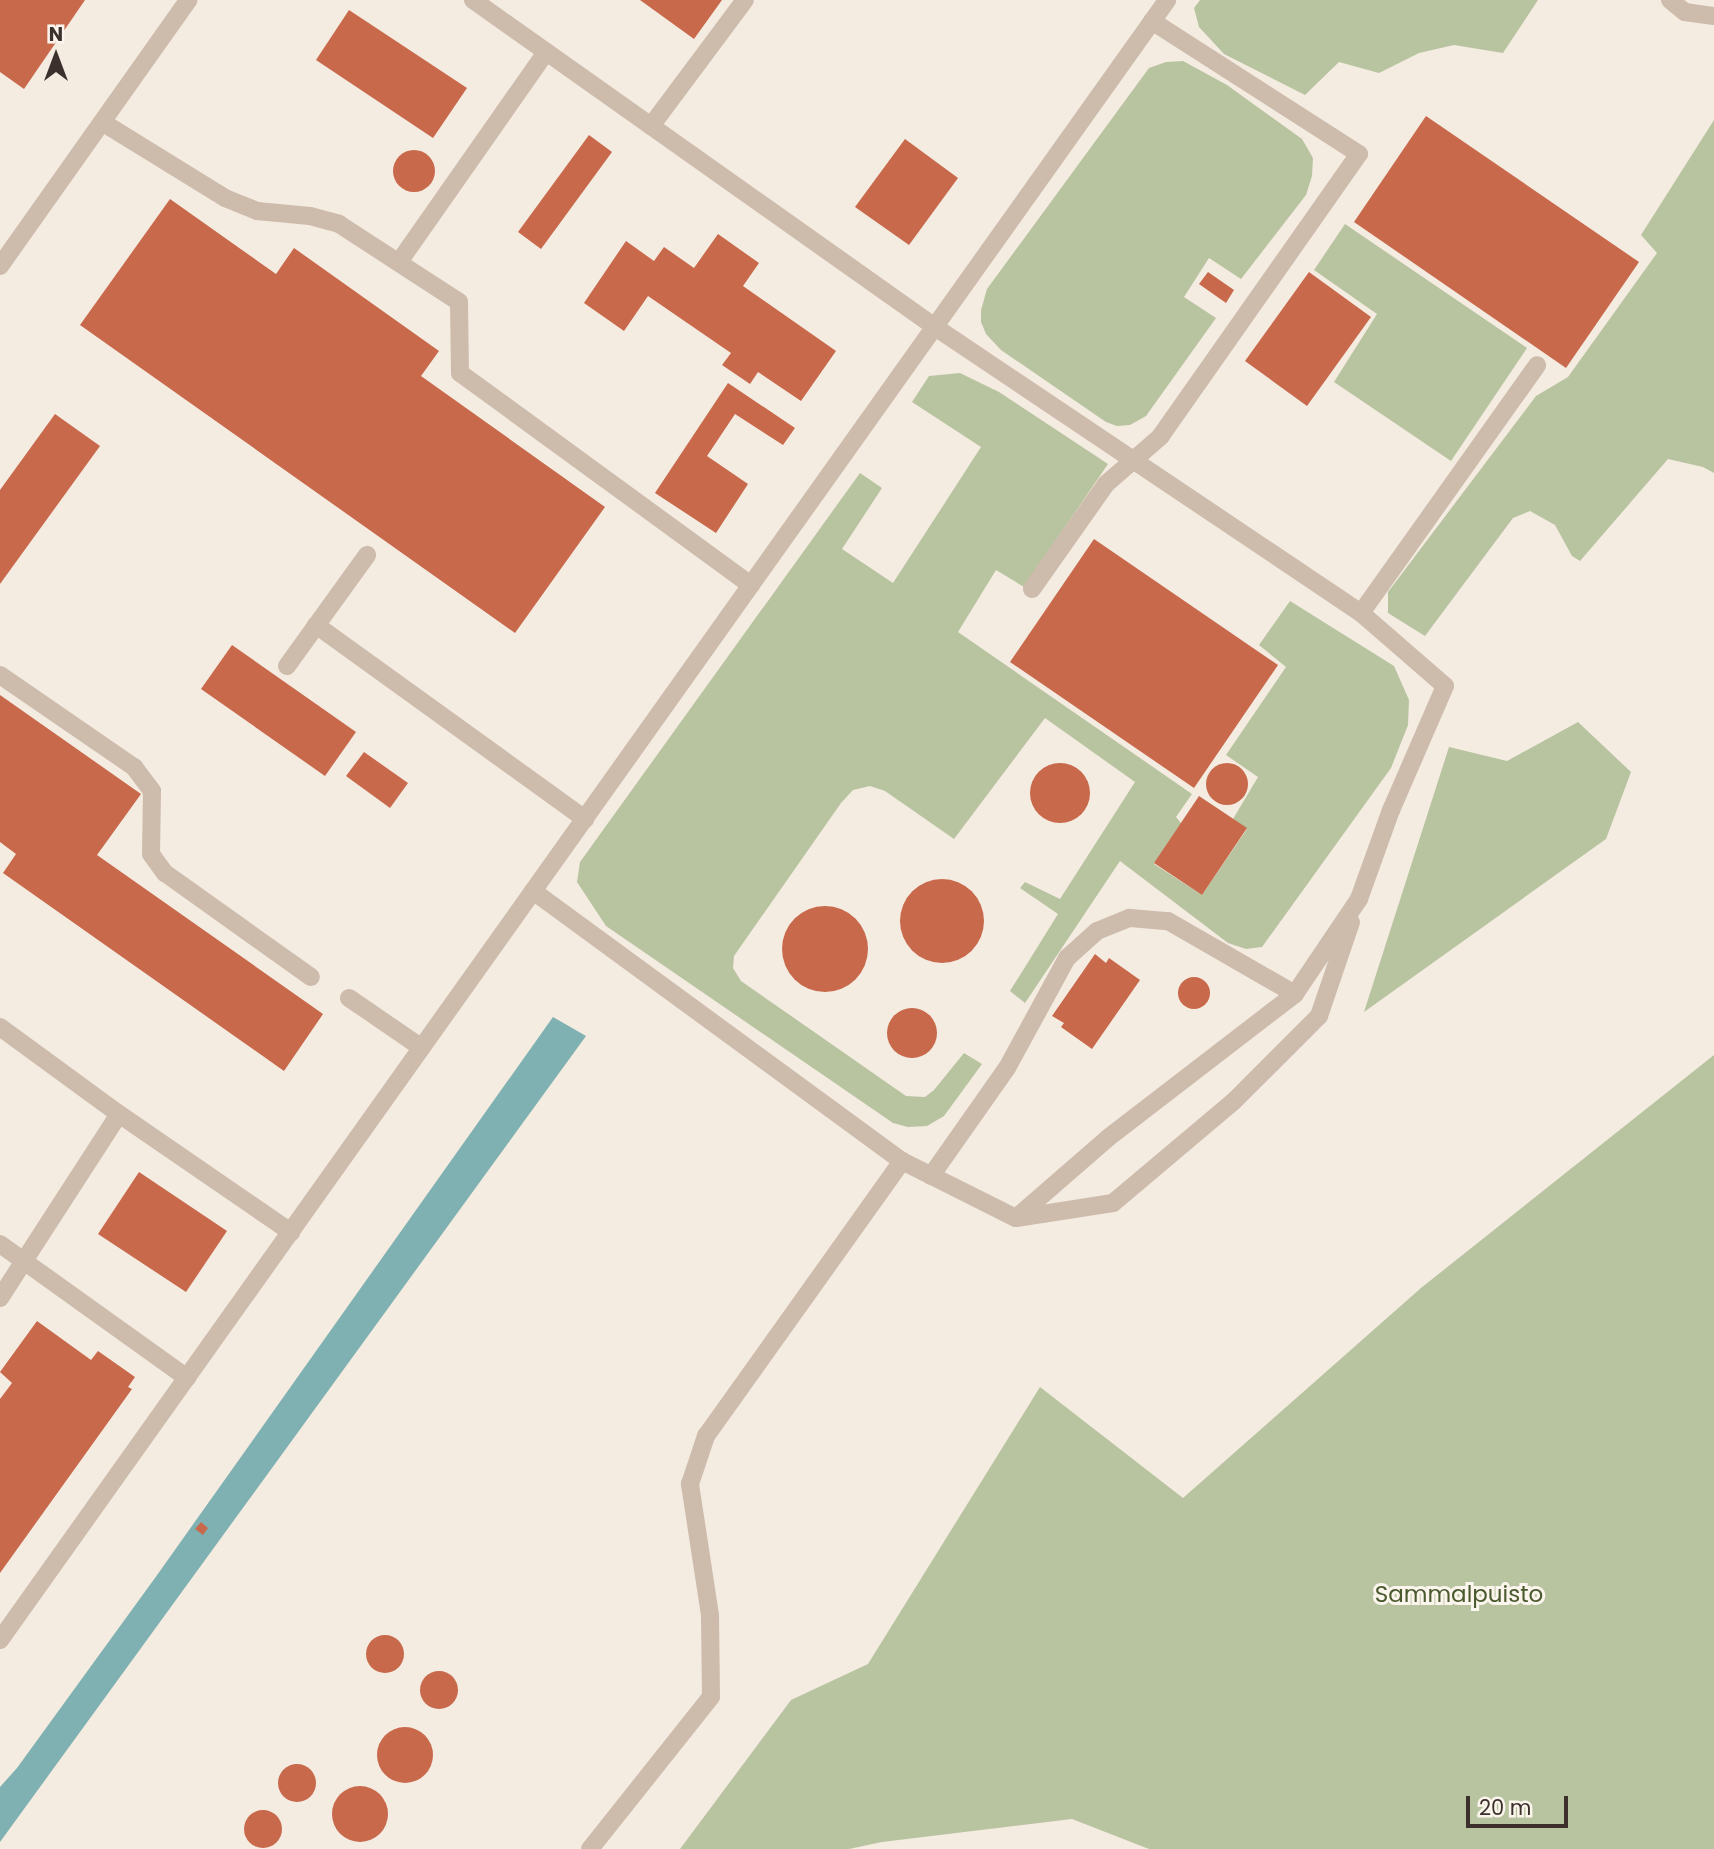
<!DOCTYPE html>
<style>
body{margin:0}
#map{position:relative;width:1714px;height:1849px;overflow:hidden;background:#f4ebe1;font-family:Poppins,sans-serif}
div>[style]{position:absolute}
.green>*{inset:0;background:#b8c4a0}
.water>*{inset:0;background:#7fb0b2}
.building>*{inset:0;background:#c8694b}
.round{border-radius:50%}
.minor>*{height:18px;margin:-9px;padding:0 9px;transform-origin:9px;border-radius:9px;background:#cdbbac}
span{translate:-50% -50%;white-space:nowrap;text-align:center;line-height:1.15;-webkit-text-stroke:6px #fbf5ee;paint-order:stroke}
.park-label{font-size:23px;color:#4a5a2e}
.north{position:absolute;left:21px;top:21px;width:70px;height:70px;-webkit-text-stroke:5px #fbf5ee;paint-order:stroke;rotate:0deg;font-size:19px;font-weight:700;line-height:28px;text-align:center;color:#3b302b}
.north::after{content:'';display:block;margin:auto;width:24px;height:32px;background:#3b302b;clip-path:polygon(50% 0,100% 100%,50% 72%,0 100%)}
.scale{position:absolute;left:1466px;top:1796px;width:102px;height:32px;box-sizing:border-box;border:4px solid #3b302b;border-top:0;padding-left:9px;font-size:21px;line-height:24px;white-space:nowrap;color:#3b302b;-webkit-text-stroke:5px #fbf5ee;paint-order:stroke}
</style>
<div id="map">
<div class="green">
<div style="clip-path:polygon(1200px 0,1538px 0,1503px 53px,1454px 45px,1419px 53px,1379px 73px,1339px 62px,1305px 95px,1224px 54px,1199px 27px,1194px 8px)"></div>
<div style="clip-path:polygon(1183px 61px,1227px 85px,1302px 139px,1313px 158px,1312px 176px,1306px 195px,1241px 279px,1209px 258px,1184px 297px,1216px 318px,1146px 416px,1130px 425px,1117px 426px,1106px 422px,1001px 350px,986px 334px,981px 322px,981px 310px,987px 289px,1149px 68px,1166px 62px)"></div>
<div style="clip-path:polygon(1714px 120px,1714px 473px,1703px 467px,1668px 459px,1580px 561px,1572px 556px,1555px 525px,1530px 511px,1513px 518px,1425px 636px,1388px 613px,1388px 592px,1536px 396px,1568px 377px,1657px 253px,1641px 235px)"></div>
<div style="clip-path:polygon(1345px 224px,1527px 348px,1451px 461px,1334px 382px,1377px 314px,1314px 270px)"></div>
<div style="clip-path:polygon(960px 373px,999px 392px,1108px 464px,1024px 587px,996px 570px,958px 632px,1192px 794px,1176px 817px,1181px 823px,1154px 864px,1202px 895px,1247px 829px,1233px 819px,1258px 777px,1226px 755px,1286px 667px,1259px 645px,1290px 601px,1394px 666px,1409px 700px,1408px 725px,1391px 768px,1262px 947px,1246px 949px,1228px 943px,1120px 861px,1025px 1003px,1010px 991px,1058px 914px,1020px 888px,1025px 882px,1060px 899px,1135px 782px,1045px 718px,954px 839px,885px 791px,870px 786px,853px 790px,841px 803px,734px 956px,733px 968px,741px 981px,906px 1096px,925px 1097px,934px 1090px,964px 1053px,982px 1064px,944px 1116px,927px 1126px,908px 1127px,893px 1123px,606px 926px,577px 882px,580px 862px,860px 473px,882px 488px,842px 549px,893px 583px,981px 447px,912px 402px,929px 376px)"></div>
<div style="clip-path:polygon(1578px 722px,1631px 772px,1606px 839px,1364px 1012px,1449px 747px,1507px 761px)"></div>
<div style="clip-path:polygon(1714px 1055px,1714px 1849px,1149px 1849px,1072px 1819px,882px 1842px,849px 1849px,680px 1849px,791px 1700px,868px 1664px,1040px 1387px,1183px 1498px,1421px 1288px)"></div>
</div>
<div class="water">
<div style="clip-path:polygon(553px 1017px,586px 1036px,0 1842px,0 1787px,17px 1768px,155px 1578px)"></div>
</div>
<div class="building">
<div style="clip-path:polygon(0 0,85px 0,24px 89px,0 72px)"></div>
<div style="clip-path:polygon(640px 0,722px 0,694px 39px)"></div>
<div style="clip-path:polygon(349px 10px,467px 88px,433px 138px,316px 60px)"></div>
<div style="clip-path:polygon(1426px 116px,1639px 262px,1566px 368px,1354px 222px)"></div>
<div style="clip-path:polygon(589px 135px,612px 152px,541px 249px,518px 232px)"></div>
<div style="clip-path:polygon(905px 139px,958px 178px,909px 245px,855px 207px)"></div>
<div class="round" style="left:393px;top:150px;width:42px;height:42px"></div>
<div style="clip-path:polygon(170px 199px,276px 274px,294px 248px,439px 351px,421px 376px,605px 507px,515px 633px,80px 325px)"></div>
<div style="clip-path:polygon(718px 234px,759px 263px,743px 286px,836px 351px,801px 401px,758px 372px,750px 384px,722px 365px,731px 353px,648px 296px,624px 331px,584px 303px,626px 241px,654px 261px,664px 247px,694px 268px)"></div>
<div style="clip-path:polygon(1208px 272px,1234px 290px,1226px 303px,1199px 284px)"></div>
<div style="clip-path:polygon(1309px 272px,1371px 317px,1307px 406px,1245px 361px)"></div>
<div style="clip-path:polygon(728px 383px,795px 428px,783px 445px,735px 414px,707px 456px,748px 484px,716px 533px,655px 493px)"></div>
<div style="clip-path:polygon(55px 414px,100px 446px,0 584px,0 490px)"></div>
<div style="clip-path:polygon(1094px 539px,1278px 665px,1194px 788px,1010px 662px)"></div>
<div style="clip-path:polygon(232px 645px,356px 732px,325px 776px,201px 689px)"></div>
<div style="clip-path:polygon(0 695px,141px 794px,97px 855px,323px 1014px,284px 1071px,3px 873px,16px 854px,0 842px)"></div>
<div style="clip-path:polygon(364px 752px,408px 783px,390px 808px,346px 776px)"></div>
<div class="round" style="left:1030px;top:763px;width:60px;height:60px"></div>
<div class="round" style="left:1206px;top:763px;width:42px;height:42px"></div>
<div style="clip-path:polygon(1199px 796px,1247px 828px,1202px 895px,1154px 863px)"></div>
<div class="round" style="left:900px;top:879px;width:84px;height:84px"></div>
<div class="round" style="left:782px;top:906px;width:86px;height:86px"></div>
<div style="clip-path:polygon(1095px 954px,1106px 963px,1109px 958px,1140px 980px,1092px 1049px,1061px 1027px,1064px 1023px,1052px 1016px)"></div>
<div class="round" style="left:1178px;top:977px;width:32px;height:32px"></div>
<div class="round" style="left:887px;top:1008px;width:50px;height:50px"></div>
<div style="clip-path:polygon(139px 1172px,227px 1231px,186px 1292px,98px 1234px)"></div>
<div style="clip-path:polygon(37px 1321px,91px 1360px,98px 1351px,135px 1377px,128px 1387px,132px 1389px,0 1573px,0 1399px,12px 1383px,0 1372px)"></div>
<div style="clip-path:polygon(201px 1522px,208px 1528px,203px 1535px,195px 1529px)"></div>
<div class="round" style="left:366px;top:1635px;width:38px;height:38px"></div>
<div class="round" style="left:420px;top:1671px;width:38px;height:38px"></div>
<div class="round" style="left:377px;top:1727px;width:56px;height:56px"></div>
<div class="round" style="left:278px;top:1764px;width:38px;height:38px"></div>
<div class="round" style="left:332px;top:1786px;width:56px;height:56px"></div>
<div class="round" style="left:244px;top:1810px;width:38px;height:38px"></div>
</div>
<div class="minor">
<div style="left:473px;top:0;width:566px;rotate:35.29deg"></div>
<div style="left:935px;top:327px;width:513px;rotate:33.88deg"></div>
<div style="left:1361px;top:613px;width:111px;rotate:41deg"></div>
<div style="left:1445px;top:686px;width:135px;rotate:113.5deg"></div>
<div style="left:1391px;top:810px;width:95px;rotate:109.8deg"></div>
<div style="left:1359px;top:899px;width:115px;rotate:124deg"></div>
<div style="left:1295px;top:994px;width:236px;rotate:142.4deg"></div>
<div style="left:1108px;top:1138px;width:122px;rotate:139deg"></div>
<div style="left:1670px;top:0;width:19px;rotate:39deg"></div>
<div style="left:1685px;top:12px;width:29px;rotate:8deg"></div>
<div style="left:102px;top:122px;width:145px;rotate:31.7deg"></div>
<div style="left:225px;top:198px;width:35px;rotate:22deg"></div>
<div style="left:257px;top:211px;width:53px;rotate:5.4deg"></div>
<div style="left:310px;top:216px;width:30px;rotate:15deg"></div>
<div style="left:339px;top:224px;width:143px;rotate:33deg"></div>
<div style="left:459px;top:302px;width:71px;rotate:89.2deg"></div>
<div style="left:460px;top:373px;width:360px;rotate:36.1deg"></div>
<div style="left:651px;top:126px;width:157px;rotate:-53.3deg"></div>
<div style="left:399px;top:262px;width:256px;rotate:-55deg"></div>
<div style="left:0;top:266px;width:326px;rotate:-54.7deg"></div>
<div style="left:1032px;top:589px;width:128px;rotate:-54.8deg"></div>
<div style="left:1106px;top:484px;width:72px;rotate:-41deg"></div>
<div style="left:1160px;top:437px;width:346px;rotate:-54.9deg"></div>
<div style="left:1359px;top:154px;width:246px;rotate:-147.3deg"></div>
<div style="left:1361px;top:613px;width:304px;rotate:-54.6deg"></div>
<div style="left:316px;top:625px;width:332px;rotate:35.8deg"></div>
<div style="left:287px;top:666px;width:137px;rotate:-54.2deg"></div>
<div style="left:0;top:675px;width:163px;rotate:34.5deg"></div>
<div style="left:134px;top:767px;width:30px;rotate:53deg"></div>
<div style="left:152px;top:791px;width:63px;rotate:90.9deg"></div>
<div style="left:151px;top:854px;width:24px;rotate:54deg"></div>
<div style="left:165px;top:873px;width:179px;rotate:35.5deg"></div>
<div style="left:533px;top:891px;width:457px;rotate:36.2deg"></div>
<div style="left:902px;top:1161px;width:127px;rotate:26.6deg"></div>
<div style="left:1016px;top:1218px;width:98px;rotate:-8.8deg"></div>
<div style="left:1113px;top:1203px;width:158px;rotate:-40.1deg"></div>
<div style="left:1234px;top:1101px;width:120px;rotate:-45deg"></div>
<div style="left:1319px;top:1016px;width:99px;rotate:-71.2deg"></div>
<div style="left:349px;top:998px;width:88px;rotate:34.4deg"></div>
<div style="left:0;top:1027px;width:147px;rotate:36.2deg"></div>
<div style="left:931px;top:1176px;width:132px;rotate:-54.9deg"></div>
<div style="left:1007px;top:1068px;width:125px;rotate:-61.4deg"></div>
<div style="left:1067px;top:958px;width:40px;rotate:-42deg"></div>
<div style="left:1097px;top:931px;width:35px;rotate:-22deg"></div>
<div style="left:1130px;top:918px;width:38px;rotate:5deg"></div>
<div style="left:1168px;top:921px;width:146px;rotate:29.9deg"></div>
<div style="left:0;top:1244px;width:230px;rotate:35.6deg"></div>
<div style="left:0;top:1298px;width:219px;rotate:-57.1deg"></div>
<div style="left:119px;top:1114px;width:209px;rotate:34.5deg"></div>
<div style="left:0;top:1640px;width:2013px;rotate:-54.56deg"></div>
<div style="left:590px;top:1849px;width:194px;rotate:-51.5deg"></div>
<div style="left:711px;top:1697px;width:82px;rotate:-90.7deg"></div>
<div style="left:710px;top:1615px;width:133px;rotate:-98.7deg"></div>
<div style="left:690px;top:1484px;width:51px;rotate:-71.6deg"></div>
<div style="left:706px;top:1436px;width:338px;rotate:-54.5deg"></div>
</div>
<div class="park-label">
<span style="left:1459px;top:1594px">Sammalpuisto</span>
</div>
<div class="north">N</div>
<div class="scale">20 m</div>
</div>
